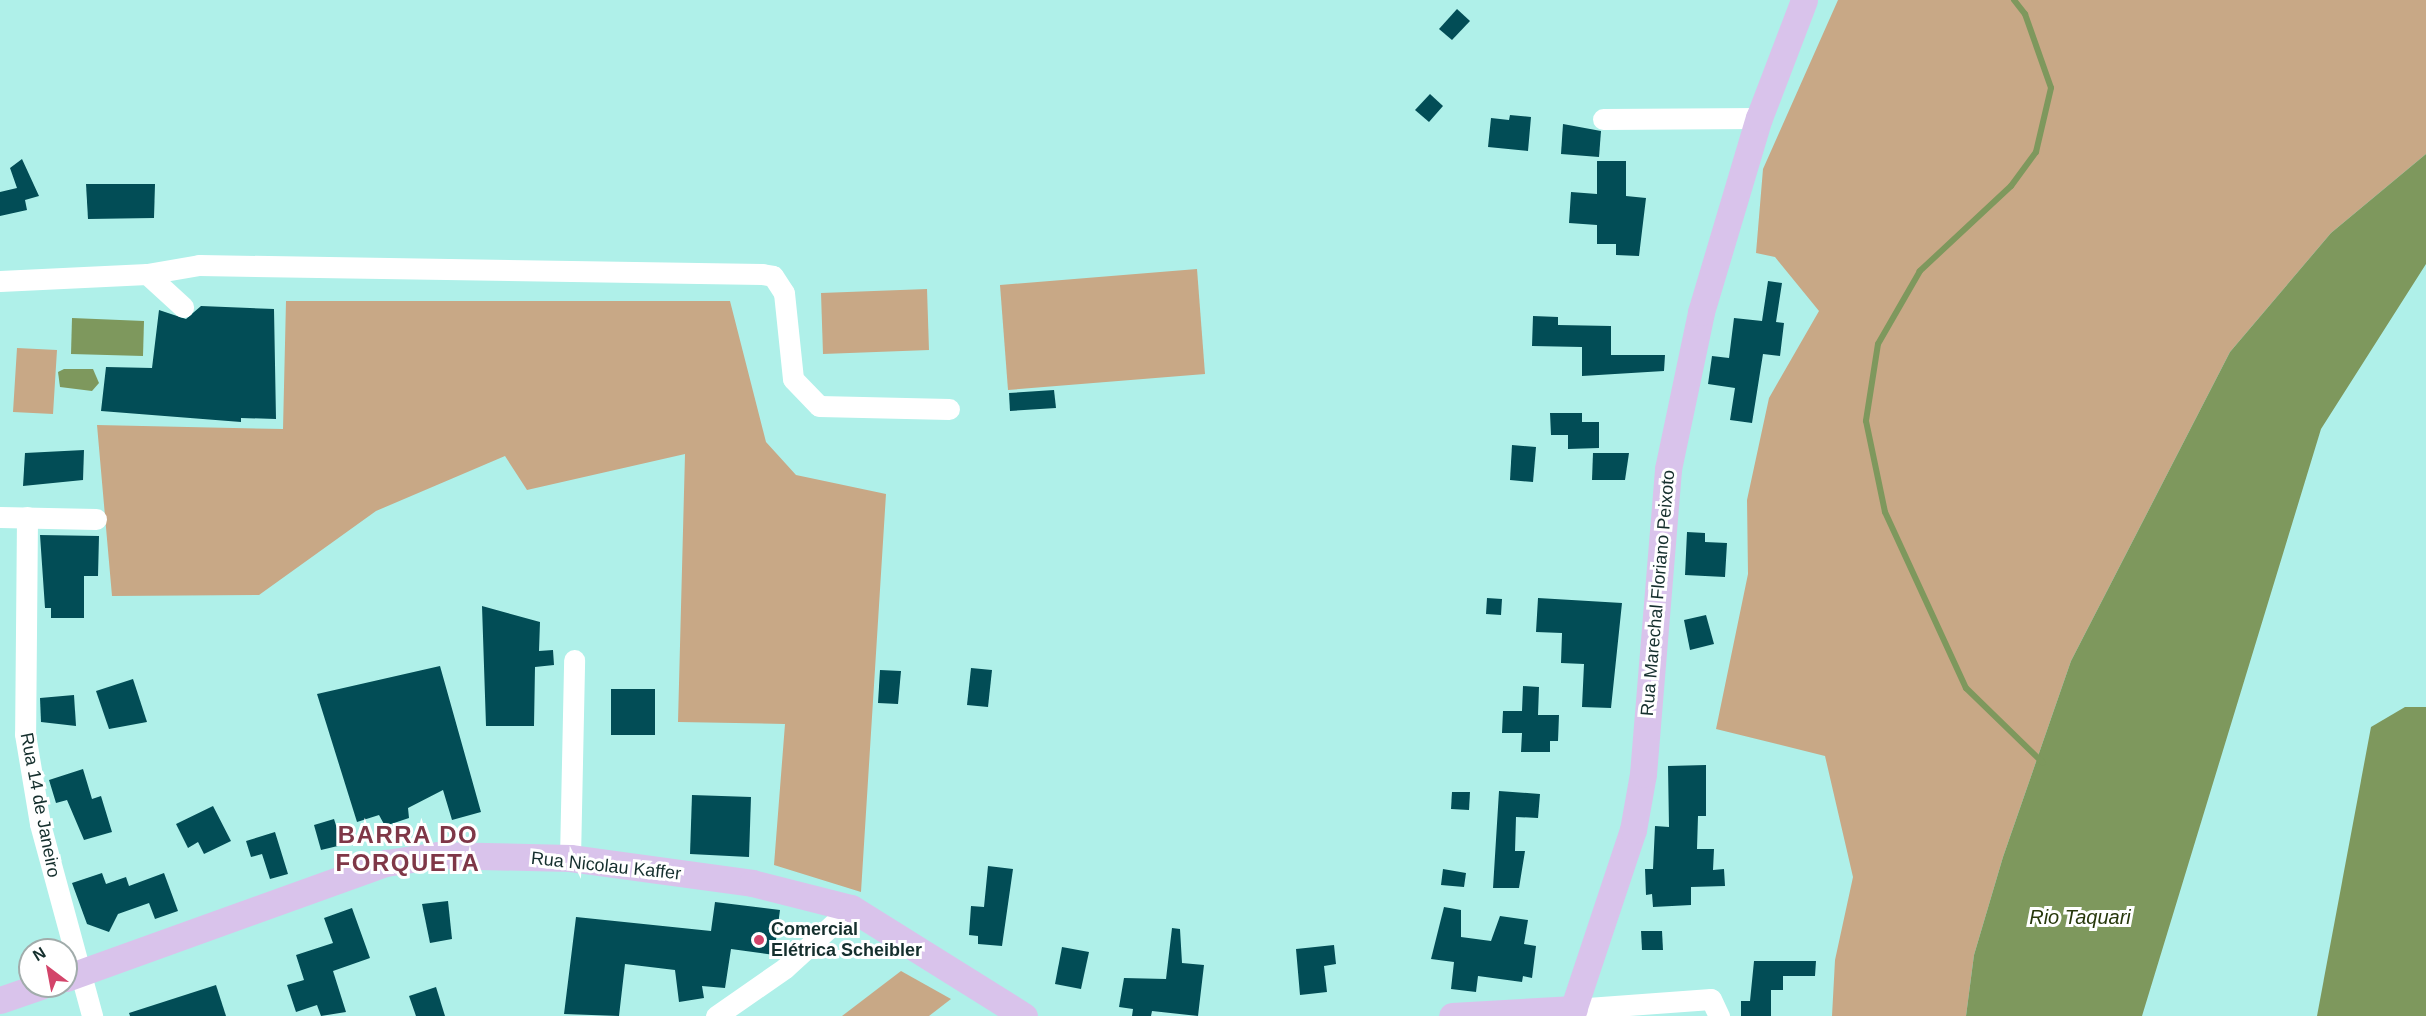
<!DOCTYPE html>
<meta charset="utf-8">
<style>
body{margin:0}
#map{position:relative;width:2426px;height:1016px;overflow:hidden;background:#aff0e9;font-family:Helvetica,sans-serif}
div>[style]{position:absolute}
.green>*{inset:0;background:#c8a886}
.water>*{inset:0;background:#7e985d}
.stream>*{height:6px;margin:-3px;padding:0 3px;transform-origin:3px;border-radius:3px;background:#7e985d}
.building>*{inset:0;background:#024d56}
.minor>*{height:21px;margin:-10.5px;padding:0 10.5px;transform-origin:10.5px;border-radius:10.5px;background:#fff}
.major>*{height:27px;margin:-13.5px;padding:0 13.5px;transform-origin:13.5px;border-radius:13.5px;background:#d9c3eb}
.dots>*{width:16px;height:16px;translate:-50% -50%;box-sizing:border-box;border:3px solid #fff;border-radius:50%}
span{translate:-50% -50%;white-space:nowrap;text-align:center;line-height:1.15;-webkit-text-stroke:6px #fff;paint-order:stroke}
.street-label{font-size:18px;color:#152f2d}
.poi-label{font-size:18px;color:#152f2d;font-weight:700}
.left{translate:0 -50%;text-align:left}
.water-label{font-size:20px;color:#27380b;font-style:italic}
.district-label{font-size:24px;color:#7f3747;font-weight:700;letter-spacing:1.5px}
.north{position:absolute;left:18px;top:938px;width:60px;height:60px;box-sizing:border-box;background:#fff;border:2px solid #a1acab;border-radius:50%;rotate:328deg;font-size:16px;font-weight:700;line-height:24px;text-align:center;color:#152f2d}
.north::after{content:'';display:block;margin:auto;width:21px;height:27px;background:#d3446a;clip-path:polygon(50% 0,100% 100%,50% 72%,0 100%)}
</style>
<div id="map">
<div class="green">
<div style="clip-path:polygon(1838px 0,2426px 0,2426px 154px,2331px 233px,2230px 352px,2071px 661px,2003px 857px,1974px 955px,1966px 1016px,1832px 1016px,1835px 960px,1853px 877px,1825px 756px,1716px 729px,1748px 574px,1747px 500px,1769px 398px,1819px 311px,1775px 257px,1756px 253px,1763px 169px)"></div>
<div style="clip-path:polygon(1197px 269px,1205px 374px,1008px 390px,1000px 285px)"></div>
<div style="clip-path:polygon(927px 289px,929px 350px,823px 354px,821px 293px)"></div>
<div style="clip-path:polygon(286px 301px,730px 301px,766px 442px,796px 475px,886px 494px,861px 892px,774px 865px,785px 724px,678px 722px,685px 454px,527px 490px,505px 456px,376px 511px,259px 595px,112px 596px,97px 425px,283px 429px)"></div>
<div style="clip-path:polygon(17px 348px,57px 350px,53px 414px,13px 412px)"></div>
<div style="clip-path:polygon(901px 971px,951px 999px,929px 1016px,842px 1016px)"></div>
</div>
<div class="water">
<div style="clip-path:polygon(2426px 154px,2426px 264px,2321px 429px,2142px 1016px,1966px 1016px,1974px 955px,2003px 857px,2071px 661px,2230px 352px,2331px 233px)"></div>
<div style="clip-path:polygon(72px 318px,144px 321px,143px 356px,71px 354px)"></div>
<div style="clip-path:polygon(64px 369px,93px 369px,99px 383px,92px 391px,60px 387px,58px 372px)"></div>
<div style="clip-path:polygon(2405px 707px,2426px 707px,2426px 1016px,2317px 1016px,2371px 727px)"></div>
</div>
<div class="stream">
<div style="left:2014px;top:0;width:18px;rotate:52deg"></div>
<div style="left:2025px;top:14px;width:78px;rotate:70.6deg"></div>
<div style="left:2051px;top:88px;width:66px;rotate:103.2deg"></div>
<div style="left:2036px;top:152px;width:42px;rotate:126.3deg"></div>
<div style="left:2011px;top:186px;width:125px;rotate:137deg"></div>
<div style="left:1920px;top:271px;width:84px;rotate:119.9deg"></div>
<div style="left:1878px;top:344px;width:78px;rotate:98.9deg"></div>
<div style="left:1866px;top:421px;width:93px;rotate:78.2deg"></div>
<div style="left:1885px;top:512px;width:194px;rotate:65.3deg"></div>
<div style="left:1966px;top:688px;width:107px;rotate:44.2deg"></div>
</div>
<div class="building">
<div style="clip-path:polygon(1457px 9px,1470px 21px,1452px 40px,1439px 29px)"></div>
<div style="clip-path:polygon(1430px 94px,1443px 106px,1429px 122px,1415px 110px)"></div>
<div style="clip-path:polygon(1510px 115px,1531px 117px,1528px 151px,1488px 147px,1491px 118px,1509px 120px)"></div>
<div style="clip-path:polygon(1563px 124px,1601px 131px,1599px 157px,1561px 154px)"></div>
<div style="clip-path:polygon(22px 159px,39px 196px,25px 200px,27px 210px,0 216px,0 192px,17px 188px,10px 168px)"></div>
<div style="clip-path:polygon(1597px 161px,1626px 161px,1626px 196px,1646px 198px,1639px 256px,1616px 255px,1616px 244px,1597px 244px,1597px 225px,1569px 223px,1571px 192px,1597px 194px)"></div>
<div style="clip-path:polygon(86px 184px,155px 184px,154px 218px,88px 219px)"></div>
<div style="clip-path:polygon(1768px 281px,1782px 283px,1776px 322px,1784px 323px,1780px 356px,1763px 354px,1752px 423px,1730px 420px,1735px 388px,1708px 384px,1712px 356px,1729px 358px,1734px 318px,1762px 321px)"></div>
<div style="clip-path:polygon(201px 306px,274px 309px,276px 419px,241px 418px,241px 422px,101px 411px,106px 367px,152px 368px,159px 310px,186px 319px)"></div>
<div style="clip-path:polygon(1533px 316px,1558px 317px,1558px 325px,1611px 326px,1611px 355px,1665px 355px,1664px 371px,1582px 376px,1582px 347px,1532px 346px)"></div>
<div style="clip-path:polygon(1054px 390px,1056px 408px,1010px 411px,1009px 393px)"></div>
<div style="clip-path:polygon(1550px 413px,1582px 413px,1582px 422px,1599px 422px,1599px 448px,1568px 449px,1568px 435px,1551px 435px)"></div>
<div style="clip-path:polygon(1512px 445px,1536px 447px,1533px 482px,1510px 480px)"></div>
<div style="clip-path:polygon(84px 450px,83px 480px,23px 486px,25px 453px)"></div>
<div style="clip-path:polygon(1593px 453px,1629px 453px,1625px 480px,1592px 480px)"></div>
<div style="clip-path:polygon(1687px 532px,1705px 533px,1705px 542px,1727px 543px,1725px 577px,1685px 575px)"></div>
<div style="clip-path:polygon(40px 535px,99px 536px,98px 576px,84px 576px,84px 618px,51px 618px,51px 608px,45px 608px)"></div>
<div style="clip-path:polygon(1487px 598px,1502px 599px,1501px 615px,1486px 614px)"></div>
<div style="clip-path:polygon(1538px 598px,1622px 603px,1611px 708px,1582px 707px,1584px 664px,1561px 663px,1562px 633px,1536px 632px)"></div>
<div style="clip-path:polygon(482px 606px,540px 622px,539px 651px,553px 650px,554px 665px,535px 667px,534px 726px,486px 726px)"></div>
<div style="clip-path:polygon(1706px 615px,1714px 644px,1690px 650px,1684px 620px)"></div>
<div style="clip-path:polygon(440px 666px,481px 812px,452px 820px,443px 790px,408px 808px,409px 818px,385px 826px,379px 815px,357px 822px,317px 694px)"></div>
<div style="clip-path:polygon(971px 668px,992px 670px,988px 707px,967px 705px)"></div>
<div style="clip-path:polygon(880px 670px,901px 671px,898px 704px,878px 703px)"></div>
<div style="clip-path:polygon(133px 679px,147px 722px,109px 729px,96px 691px)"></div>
<div style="clip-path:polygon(1523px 686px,1539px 687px,1538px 715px,1559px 715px,1558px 741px,1550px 741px,1550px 752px,1521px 752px,1522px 733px,1502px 733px,1503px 711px,1522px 711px)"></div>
<div style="clip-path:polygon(611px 689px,655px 689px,655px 735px,611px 735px)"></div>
<div style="clip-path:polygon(74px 695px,76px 726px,41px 722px,40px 698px)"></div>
<div style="clip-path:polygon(1706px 765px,1706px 816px,1698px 816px,1697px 849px,1714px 849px,1713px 870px,1724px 869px,1725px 886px,1691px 887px,1691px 905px,1653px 907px,1652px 894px,1646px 895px,1645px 869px,1653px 869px,1655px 826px,1669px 827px,1668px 766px)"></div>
<div style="clip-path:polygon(83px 769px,92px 799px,101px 796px,112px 832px,84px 840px,67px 800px,56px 803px,49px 780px)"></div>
<div style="clip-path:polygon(1499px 791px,1540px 794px,1538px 818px,1516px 817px,1515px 851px,1525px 851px,1519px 888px,1493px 888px)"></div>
<div style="clip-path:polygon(1452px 792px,1470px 792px,1469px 810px,1451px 809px)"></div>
<div style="clip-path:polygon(692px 795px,751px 797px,749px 857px,690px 854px)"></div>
<div style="clip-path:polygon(213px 806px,231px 841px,204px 854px,198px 842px,188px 848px,176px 824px)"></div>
<div style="clip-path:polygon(334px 819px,342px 845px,321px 850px,314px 825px)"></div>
<div style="clip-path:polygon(275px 832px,288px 874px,270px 879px,262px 854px,251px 857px,246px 841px)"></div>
<div style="clip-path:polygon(988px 866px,1013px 869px,1002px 946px,978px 944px,978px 936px,969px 935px,971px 906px,984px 907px)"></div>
<div style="clip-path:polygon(1443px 869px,1466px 873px,1464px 887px,1441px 885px)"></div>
<div style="clip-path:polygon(102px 873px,106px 884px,126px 877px,129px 886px,164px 873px,178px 911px,155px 919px,149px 903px,118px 914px,109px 932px,87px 924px,72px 883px)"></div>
<div style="clip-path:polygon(448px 901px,452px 939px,430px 943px,422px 904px)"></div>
<div style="clip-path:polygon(715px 902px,780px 910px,774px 955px,731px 949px,725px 988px,702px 986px,704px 998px,679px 1002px,675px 970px,625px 964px,619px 1016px,564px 1014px,576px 917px,711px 931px)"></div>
<div style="clip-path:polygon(1444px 907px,1461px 910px,1461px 937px,1491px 941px,1500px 916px,1528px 920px,1524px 944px,1536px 946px,1532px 978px,1523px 976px,1522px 982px,1478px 976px,1476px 992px,1451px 989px,1454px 962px,1431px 959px)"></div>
<div style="clip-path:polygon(352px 908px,370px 958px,333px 971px,346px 1012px,321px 1016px,317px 1005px,296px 1012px,287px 985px,304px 980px,296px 955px,333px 943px,324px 918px)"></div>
<div style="clip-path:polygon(1172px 928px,1180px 929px,1182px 963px,1204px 965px,1198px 1016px,1152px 1011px,1151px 1016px,1132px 1016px,1133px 1009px,1119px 1007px,1124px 978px,1166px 979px)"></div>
<div style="clip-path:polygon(1641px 931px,1662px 931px,1663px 950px,1642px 950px)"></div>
<div style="clip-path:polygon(1334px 945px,1336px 964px,1324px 966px,1327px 992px,1300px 995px,1296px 949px)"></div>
<div style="clip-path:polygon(1062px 947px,1089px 952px,1081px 989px,1055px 984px)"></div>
<div style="clip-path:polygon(1754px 961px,1816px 961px,1815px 976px,1783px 976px,1783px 990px,1771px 990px,1771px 1016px,1741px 1016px,1741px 1001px,1750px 1001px)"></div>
<div style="clip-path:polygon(216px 985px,226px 1016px,130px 1016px,129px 1013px)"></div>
<div style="clip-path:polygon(436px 987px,445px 1016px,416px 1016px,409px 996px)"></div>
</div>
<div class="minor">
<div style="left:1603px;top:119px;width:156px;rotate:-0.4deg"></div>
<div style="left:147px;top:274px;width:49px;rotate:42.5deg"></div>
<div style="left:0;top:281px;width:147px;rotate:-2.7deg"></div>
<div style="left:147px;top:274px;width:53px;rotate:-9.8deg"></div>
<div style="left:199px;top:265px;width:563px;rotate:0.92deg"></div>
<div style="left:762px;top:274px;width:11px;rotate:10deg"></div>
<div style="left:773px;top:276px;width:20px;rotate:57deg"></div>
<div style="left:784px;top:293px;width:86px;rotate:84deg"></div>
<div style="left:793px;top:379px;width:37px;rotate:46deg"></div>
<div style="left:819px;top:406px;width:130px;rotate:1.3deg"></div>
<div style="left:0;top:517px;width:96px;rotate:1.2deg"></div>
<div style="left:27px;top:517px;width:217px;rotate:90.5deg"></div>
<div style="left:25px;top:734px;width:91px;rotate:80.5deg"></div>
<div style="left:40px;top:824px;width:199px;rotate:74.8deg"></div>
<div style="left:570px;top:858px;width:198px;rotate:-88.8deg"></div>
<div style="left:1574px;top:1009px;width:137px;rotate:-4.2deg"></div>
<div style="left:1711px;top:999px;width:19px;rotate:65deg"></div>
<div style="left:716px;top:1016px;width:84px;rotate:-34.8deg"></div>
<div style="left:785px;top:968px;width:89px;rotate:-42.3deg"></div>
</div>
<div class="major">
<div style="left:66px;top:978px;width:340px;rotate:-19.8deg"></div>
<div style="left:386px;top:863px;width:53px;rotate:-8.7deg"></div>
<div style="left:438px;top:855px;width:132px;rotate:1.3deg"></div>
<div style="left:570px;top:858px;width:184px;rotate:7.8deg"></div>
<div style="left:752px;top:883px;width:102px;rotate:14.2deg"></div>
<div style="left:851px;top:908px;width:204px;rotate:32deg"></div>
<div style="left:0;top:1000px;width:43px;rotate:-18.9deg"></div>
<div style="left:1452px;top:1016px;width:122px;rotate:-3.3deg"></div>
<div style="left:1571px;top:1016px;width:196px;rotate:-71.6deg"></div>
<div style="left:1633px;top:830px;width:57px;rotate:-79.9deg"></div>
<div style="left:1643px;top:774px;width:306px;rotate:-85.3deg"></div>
<div style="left:1668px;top:469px;width:160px;rotate:-78.1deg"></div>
<div style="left:1701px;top:312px;width:202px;rotate:-73.4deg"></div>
<div style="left:1759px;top:118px;width:126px;rotate:-69.1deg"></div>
</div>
<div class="dots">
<div style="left:759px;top:940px;background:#d3446a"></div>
</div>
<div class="street-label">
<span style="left:1658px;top:593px;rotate:-85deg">Rua Marechal Floriano Peixoto</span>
<span style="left:40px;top:805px;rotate:79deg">Rua 14 de Janeiro</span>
<span style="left:606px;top:866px;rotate:6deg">Rua Nicolau Kaffer</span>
</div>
<div class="poi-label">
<span class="left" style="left:771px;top:940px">Comercial<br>Elétrica Scheibler</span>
</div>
<div class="water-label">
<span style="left:2080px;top:917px">Rio Taquari</span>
</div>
<div class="district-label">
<span style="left:408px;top:849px">BARRA DO<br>FORQUETA</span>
</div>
<div class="north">N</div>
</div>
